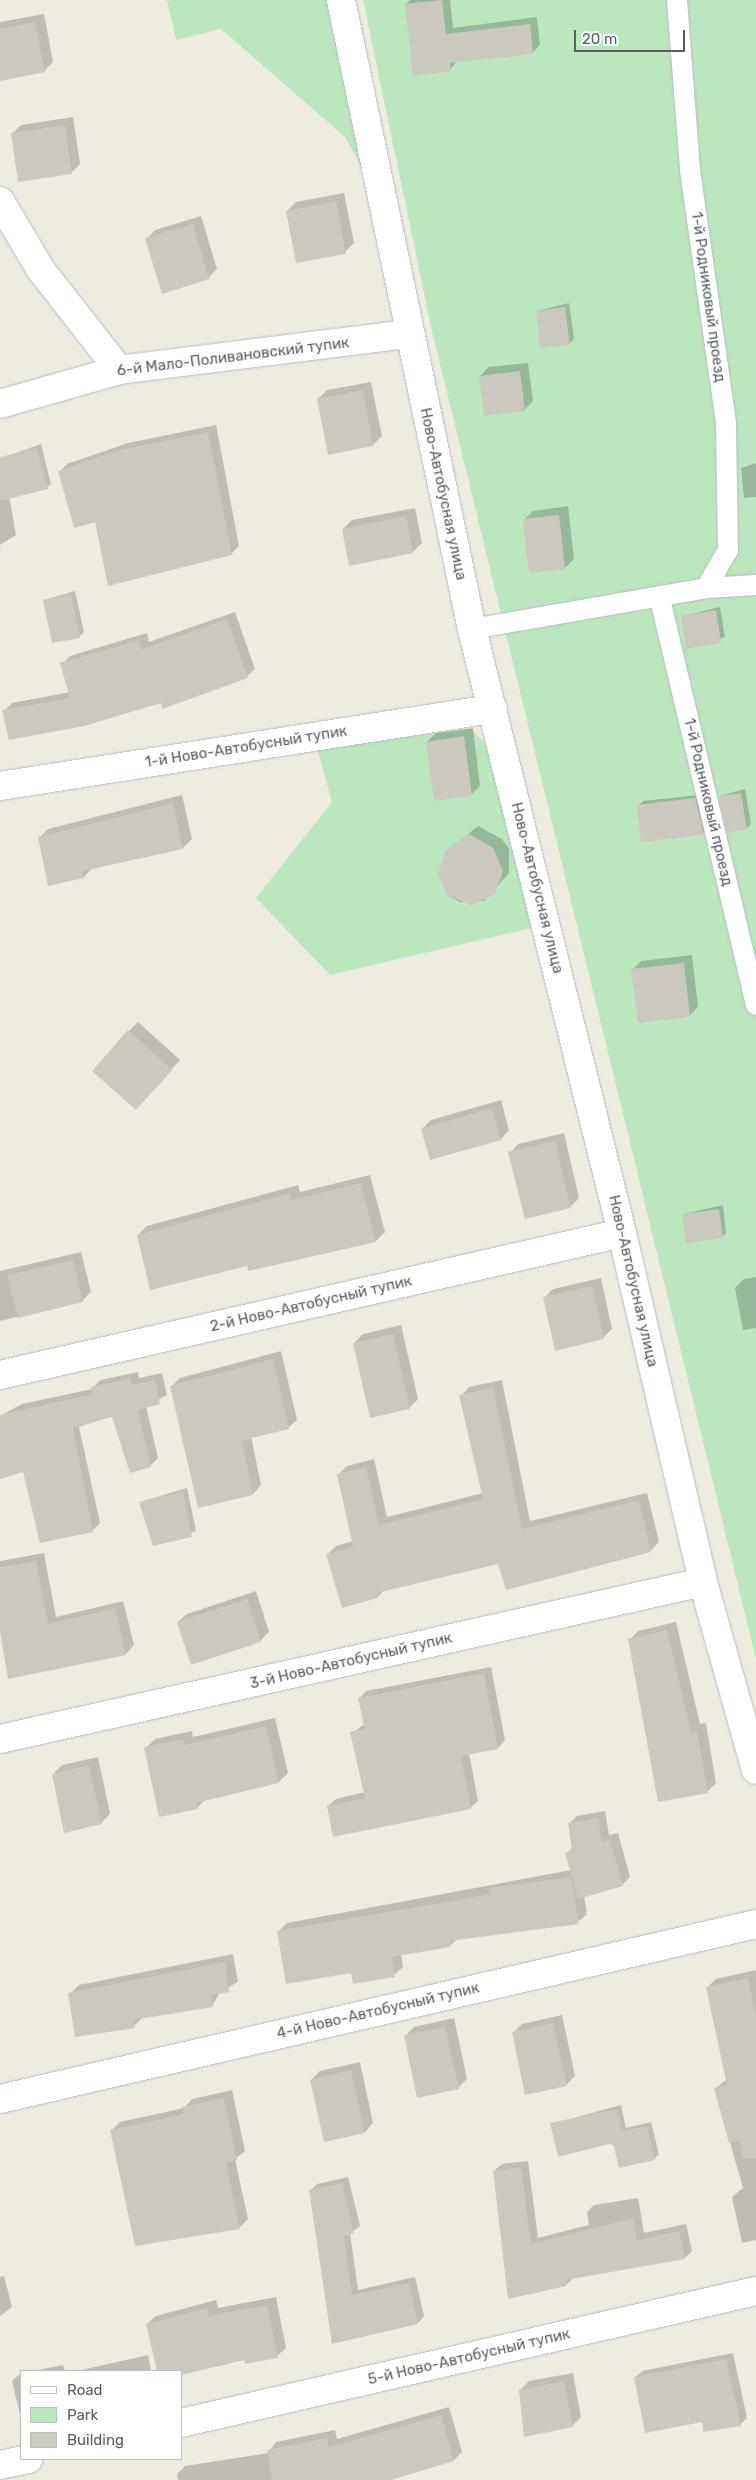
<!DOCTYPE html>
<meta charset="utf-8">
<style>
body{margin:0}
#map{position:relative;width:756px;height:2480px;overflow:hidden;background:#eeece1;font-family:Rubik,sans-serif}
div>[style]{position:absolute}
.green>*{inset:0;background:#bbe7be}
.shadow>*{inset:0;background:#0003}
.building>*{inset:0;background:#cbc8c0}
.roads{filter:drop-shadow(0 0 1px #b9bbc1) drop-shadow(0 0 1px #b9bbc1)}
.service>*{height:20px;margin:-10px;padding:0 10px;transform-origin:10px;border-radius:10px;background:#fff}
.minor>*{height:28px;margin:-14px;padding:0 14px;transform-origin:14px;border-radius:14px;background:#fff}
span{translate:-50% -50%;white-space:nowrap;text-align:center;line-height:1.15;-webkit-text-stroke:4.5px #fff;paint-order:stroke}
.street-label{font-size:15px;color:#595d63}
.legend{position:absolute;left:20px;top:2370px;width:162px;height:90px;box-sizing:border-box;background:#fff;border:1px solid #bdbec1;margin:0;padding:6px 9px;list-style:none;font-size:15px;color:#595d63}
.legend li{display:flex;align-items:center;gap:10px;height:25px}
.legend b{width:25px;border:1px solid #bdbec1}
.scale{position:absolute;left:574px;top:30px;width:111px;height:22px;box-sizing:border-box;border:2px solid #595d63;border-top:0;padding-left:6px;font-size:15px;line-height:18px;white-space:nowrap;color:#595d63;-webkit-text-stroke:4px #fff;paint-order:stroke}
</style>
<div id="map">
<div class="green">
<div style="clip-path:polygon(167px 0,327px 0,365px 173px,345px 137px,221px 29px,176px 40px)"></div>
<div style="clip-path:polygon(363px 0,756px 0,756px 1659px,431px 327px)"></div>
<div style="clip-path:polygon(471px 729px,486px 744px,532px 928px,330px 975px,256px 898px,332px 802px,317px 748px)"></div>
</div>
<div class="shadow">
<div style="clip-path:polygon(410px 0,450px 0,453px 28px,537px 17px,540px 45px,532px 53px,457px 61px,450px 70px,406px 4px)"></div>
<div style="clip-path:polygon(44px 14px,53px 62px,44px 71px,0 79px,0 22px)"></div>
<div style="clip-path:polygon(73px 117px,80px 164px,71px 173px,12px 134px,21px 125px)"></div>
<div style="clip-path:polygon(344px 193px,354px 243px,345px 252px,287px 211px,296px 202px)"></div>
<div style="clip-path:polygon(201px 216px,217px 269px,208px 278px,147px 239px,155px 230px)"></div>
<div style="clip-path:polygon(569px 303px,574px 339px,569px 344px,537px 311px)"></div>
<div style="clip-path:polygon(528px 363px,533px 401px,524px 410px,480px 376px,489px 367px)"></div>
<div style="clip-path:polygon(371px 382px,382px 436px,373px 445px,329px 453px,318px 399px,327px 390px)"></div>
<div style="clip-path:polygon(216px 425px,239px 546px,231px 554px,96px 520px,59px 472px,67px 464px,128px 443px)"></div>
<div style="clip-path:polygon(41px 444px,51px 484px,47px 488px,10px 455px)"></div>
<div style="clip-path:polygon(756px 463px,756px 497px,744px 498px,741px 468px)"></div>
<div style="clip-path:polygon(5px 473px,16px 535px,0 545px,0 474px)"></div>
<div style="clip-path:polygon(568px 506px,574px 559px,565px 568px,530px 572px,524px 520px,533px 511px)"></div>
<div style="clip-path:polygon(415px 508px,422px 543px,413px 552px,350px 564px,343px 529px,352px 520px)"></div>
<div style="clip-path:polygon(75px 591px,84px 632px,79px 637px,44px 600px)"></div>
<div style="clip-path:polygon(720px 607px,725px 637px,688px 647px,683px 616px)"></div>
<div style="clip-path:polygon(235px 612px,255px 669px,247px 676px,4px 711px,12px 703px,70px 692px,62px 664px,70px 656px,147px 633px,149px 642px)"></div>
<div style="clip-path:polygon(473px 728px,480px 786px,471px 795px,427px 742px,436px 733px)"></div>
<div style="clip-path:polygon(745px 789px,751px 824px,747px 828px,720px 796px)"></div>
<div style="clip-path:polygon(182px 795px,192px 839px,183px 848px,92px 868px,84px 877px,39px 838px,48px 829px)"></div>
<div style="clip-path:polygon(699px 795px,707px 829px,703px 834px,638px 806px,643px 801px)"></div>
<div style="clip-path:polygon(478px 826px,502px 839px,509px 849px,509px 873px,484px 901px,460px 902px,449px 896px,447px 851px)"></div>
<div style="clip-path:polygon(692px 955px,698px 1007px,689px 1016px,632px 970px,641px 961px)"></div>
<div style="clip-path:polygon(138px 1022px,180px 1060px,144px 1099px,129px 1031px)"></div>
<div style="clip-path:polygon(501px 1100px,509px 1130px,501px 1139px,422px 1129px,431px 1120px)"></div>
<div style="clip-path:polygon(564px 1133px,579px 1198px,570px 1207px,510px 1153px,518px 1144px)"></div>
<div style="clip-path:polygon(370px 1175px,385px 1232px,376px 1241px,248px 1264px,138px 1235px,147px 1226px,298px 1185px,300px 1192px)"></div>
<div style="clip-path:polygon(723px 1205px,726px 1233px,722px 1237px,683px 1214px)"></div>
<div style="clip-path:polygon(81px 1252px,91px 1292px,82px 1301px,0 1321px,0 1271px)"></div>
<div style="clip-path:polygon(756px 1277px,756px 1328px,743px 1330px,735px 1288px,744px 1279px)"></div>
<div style="clip-path:polygon(601px 1278px,612px 1329px,603px 1338px,544px 1298px,553px 1289px)"></div>
<div style="clip-path:polygon(401px 1325px,418px 1399px,409px 1408px,354px 1343px,363px 1334px)"></div>
<div style="clip-path:polygon(281px 1351px,297px 1420px,288px 1428px,251px 1436px,261px 1485px,253px 1494px,199px 1506px,172px 1386px,180px 1378px)"></div>
<div style="clip-path:polygon(138px 1372px,139px 1378px,162px 1373px,167px 1395px,146px 1406px,158px 1458px,150px 1466px,113px 1415px,79px 1427px,100px 1523px,93px 1530px,24px 1471px,0 1478px,0 1416px,22px 1404px,92px 1389px,100px 1380px)"></div>
<div style="clip-path:polygon(502px 1380px,530px 1521px,647px 1493px,659px 1542px,650px 1551px,499px 1562px,384px 1590px,378px 1597px,343px 1607px,327px 1555px,336px 1546px,353px 1541px,339px 1474px,347px 1466px,374px 1459px,387px 1517px,483px 1493px,461px 1396px,469px 1387px)"></div>
<div style="clip-path:polygon(187px 1488px,196px 1531px,154px 1544px,140px 1502px)"></div>
<div style="clip-path:polygon(44px 1553px,56px 1617px,123px 1601px,134px 1645px,126px 1654px,0 1625px,0 1561px)"></div>
<div style="clip-path:polygon(256px 1591px,269px 1632px,260px 1641px,178px 1622px,187px 1614px)"></div>
<div style="clip-path:polygon(676px 1622px,700px 1724px,706px 1723px,716px 1783px,707px 1792px,630px 1640px,638px 1631px)"></div>
<div style="clip-path:polygon(491px 1667px,505px 1740px,498px 1748px,469px 1753px,478px 1801px,470px 1808px,328px 1806px,336px 1799px,365px 1792px,352px 1733px,365px 1724px,359px 1699px,366px 1691px)"></div>
<div style="clip-path:polygon(275px 1718px,288px 1773px,279px 1782px,206px 1799px,197px 1808px,146px 1748px,155px 1739px,192px 1731px,193px 1737px)"></div>
<div style="clip-path:polygon(98px 1757px,110px 1814px,101px 1823px,53px 1774px,62px 1765px)"></div>
<div style="clip-path:polygon(605px 1811px,609px 1835px,618px 1833px,630px 1877px,622px 1885px,584px 1896px,587px 1914px,578px 1922px,457px 1939px,450px 1946px,401px 1954px,403px 1967px,394px 1975px,352px 1972px,279px 1931px,287px 1923px,571px 1870px,567px 1853px,573px 1847px,569px 1824px,577px 1816px)"></div>
<div style="clip-path:polygon(233px 1954px,238px 1982px,220px 1992px,212px 2006px,143px 2017px,134px 2026px,70px 1994px,79px 1985px)"></div>
<div style="clip-path:polygon(756px 1970px,756px 2240px,742px 2243px,732px 2197px,743px 2188px,715px 2089px,727px 2079px,707px 1988px,716px 1979px)"></div>
<div style="clip-path:polygon(562px 2015px,575px 2076px,566px 2085px,513px 2033px,522px 2024px)"></div>
<div style="clip-path:polygon(454px 2018px,467px 2079px,458px 2088px,405px 2036px,414px 2027px)"></div>
<div style="clip-path:polygon(360px 2062px,373px 2123px,365px 2132px,311px 2080px,320px 2071px)"></div>
<div style="clip-path:polygon(232px 2090px,245px 2151px,235px 2159px,248px 2219px,240px 2227px,136px 2245px,112px 2130px,120px 2122px,184px 2108px,192px 2099px)"></div>
<div style="clip-path:polygon(621px 2105px,626px 2128px,651px 2122px,659px 2154px,654px 2159px,552px 2124px)"></div>
<div style="clip-path:polygon(528px 2161px,538px 2238px,589px 2225px,587px 2212px,594px 2205px,638px 2198px,644px 2233px,686px 2224px,692px 2251px,685px 2258px,573px 2278px,566px 2285px,509px 2298px,494px 2171px,502px 2164px)"></div>
<div style="clip-path:polygon(348px 2177px,360px 2226px,350px 2233px,358px 2290px,415px 2277px,424px 2316px,418px 2323px,333px 2342px,311px 2190px,317px 2184px)"></div>
<div style="clip-path:polygon(4px 2276px,12px 2307px,0 2316px,0 2277px)"></div>
<div style="clip-path:polygon(276px 2297px,286px 2348px,277px 2356px,159px 2371px,147px 2324px,156px 2316px,216px 2300px,218px 2308px)"></div>
<div style="clip-path:polygon(733px 2353px,747px 2418px,740px 2425px,703px 2421px,636px 2377px,642px 2371px)"></div>
<div style="clip-path:polygon(148px 2355px,151px 2371px,77px 2371px)"></div>
<div style="clip-path:polygon(63px 2365px,65px 2371px,33px 2371px)"></div>
<div style="clip-path:polygon(573px 2373px,581px 2417px,572px 2426px,520px 2390px,529px 2381px)"></div>
<div style="clip-path:polygon(20px 2374px,21px 2374px,21px 2419px,12px 2381px)"></div>
<div style="clip-path:polygon(449px 2407px,462px 2452px,454px 2460px,387px 2480px,178px 2480px,177px 2474px,185px 2466px,268px 2453px,276px 2442px,335px 2430px,337px 2439px)"></div>
</div>
<div class="building">
<div style="clip-path:polygon(442px 0,446px 34px,530px 24px,533px 54px,450px 63px,451px 71px,413px 76px,405px 4px)"></div>
<div style="clip-path:polygon(35px 22px,45px 72px,0 81px,0 29px)"></div>
<div style="clip-path:polygon(65px 125px,72px 174px,18px 182px,11px 133px)"></div>
<div style="clip-path:polygon(336px 201px,346px 254px,296px 263px,286px 211px)"></div>
<div style="clip-path:polygon(193px 224px,209px 279px,162px 294px,145px 238px)"></div>
<div style="clip-path:polygon(565px 307px,570px 345px,540px 348px,536px 311px)"></div>
<div style="clip-path:polygon(520px 371px,525px 411px,484px 416px,479px 376px)"></div>
<div style="clip-path:polygon(363px 390px,373px 446px,328px 455px,317px 399px)"></div>
<div style="clip-path:polygon(208px 432px,232px 555px,108px 586px,95px 522px,74px 528px,58px 471px,119px 450px)"></div>
<div style="clip-path:polygon(37px 448px,48px 489px,0 501px,0 457px)"></div>
<div style="clip-path:polygon(559px 515px,565px 569px,529px 573px,523px 519px)"></div>
<div style="clip-path:polygon(406px 516px,413px 553px,349px 566px,342px 529px)"></div>
<div style="clip-path:polygon(71px 594px,80px 638px,52px 643px,43px 600px)"></div>
<div style="clip-path:polygon(716px 610px,721px 643px,686px 649px,681px 616px)"></div>
<div style="clip-path:polygon(227px 619px,248px 678px,162px 709px,161px 703px,84px 726px,9px 740px,2px 710px,70px 698px,60px 663px,139px 640px,142px 649px)"></div>
<div style="clip-path:polygon(464px 736px,472px 796px,434px 801px,426px 742px)"></div>
<div style="clip-path:polygon(741px 793px,747px 830px,727px 832px,719px 796px)"></div>
<div style="clip-path:polygon(695px 798px,704px 835px,641px 842px,637px 805px)"></div>
<div style="clip-path:polygon(173px 803px,183px 849px,83px 871px,84px 878px,48px 886px,38px 837px)"></div>
<div style="clip-path:polygon(469px 834px,493px 848px,503px 871px,495px 894px,472px 905px,448px 896px,438px 874px,446px 850px)"></div>
<div style="clip-path:polygon(684px 963px,690px 1017px,638px 1023px,631px 969px)"></div>
<div style="clip-path:polygon(128px 1030px,172px 1070px,136px 1110px,92px 1071px)"></div>
<div style="clip-path:polygon(492px 1108px,501px 1140px,430px 1160px,421px 1129px)"></div>
<div style="clip-path:polygon(555px 1141px,571px 1208px,525px 1219px,508px 1152px)"></div>
<div style="clip-path:polygon(361px 1183px,376px 1242px,248px 1271px,247px 1266px,150px 1290px,137px 1235px,290px 1193px,291px 1200px)"></div>
<div style="clip-path:polygon(719px 1209px,723px 1238px,686px 1243px,682px 1214px)"></div>
<div style="clip-path:polygon(73px 1260px,83px 1302px,18px 1318px,7px 1275px)"></div>
<div style="clip-path:polygon(592px 1286px,604px 1339px,555px 1351px,543px 1297px)"></div>
<div style="clip-path:polygon(393px 1334px,410px 1409px,370px 1418px,353px 1343px)"></div>
<div style="clip-path:polygon(273px 1359px,289px 1429px,242px 1440px,253px 1495px,198px 1508px,170px 1386px)"></div>
<div style="clip-path:polygon(130px 1378px,132px 1385px,155px 1380px,160px 1404px,138px 1410px,151px 1467px,130px 1473px,112px 1417px,73px 1428px,93px 1532px,40px 1543px,23px 1472px,0 1479px,0 1415px,92px 1394px,91px 1387px)"></div>
<div style="clip-path:polygon(493px 1387px,522px 1529px,639px 1500px,651px 1552px,506px 1590px,498px 1564px,377px 1593px,378px 1598px,342px 1608px,326px 1554px,353px 1547px,337px 1474px,366px 1467px,379px 1525px,483px 1499px,459px 1395px)"></div>
<div style="clip-path:polygon(183px 1492px,192px 1537px,153px 1546px,139px 1502px)"></div>
<div style="clip-path:polygon(36px 1561px,48px 1624px,115px 1608px,126px 1655px,8px 1679px,0 1632px,0 1567px)"></div>
<div style="clip-path:polygon(247px 1599px,261px 1642px,191px 1665px,177px 1622px)"></div>
<div style="clip-path:polygon(667px 1630px,691px 1732px,697px 1731px,708px 1793px,658px 1802px,628px 1639px)"></div>
<div style="clip-path:polygon(484px 1673px,498px 1749px,461px 1756px,471px 1809px,333px 1837px,327px 1806px,365px 1798px,350px 1732px,365px 1729px,358px 1698px)"></div>
<div style="clip-path:polygon(266px 1726px,279px 1783px,196px 1803px,198px 1809px,159px 1817px,144px 1747px,183px 1739px,185px 1745px)"></div>
<div style="clip-path:polygon(89px 1765px,102px 1824px,64px 1833px,52px 1774px)"></div>
<div style="clip-path:polygon(598px 1818px,602px 1842px,610px 1840px,623px 1886px,578px 1899px,565px 1853px,572px 1851px,568px 1823px)"></div>
<div style="clip-path:polygon(571px 1877px,579px 1924px,450px 1941px,451px 1947px,392px 1957px,395px 1977px,353px 1984px,351px 1973px,286px 1984px,277px 1931px,491px 1894px,490px 1888px)"></div>
<div style="clip-path:polygon(225px 1962px,229px 1992px,211px 1995px,213px 2007px,133px 2020px,135px 2028px,75px 2037px,68px 1993px)"></div>
<div style="clip-path:polygon(748px 1978px,756px 2018px,756px 2158px,743px 2159px,739px 2140px,729px 2143px,714px 2088px,727px 2085px,706px 1987px)"></div>
<div style="clip-path:polygon(553px 2023px,567px 2086px,525px 2095px,512px 2032px)"></div>
<div style="clip-path:polygon(445px 2027px,459px 2089px,417px 2098px,404px 2035px)"></div>
<div style="clip-path:polygon(351px 2070px,365px 2133px,324px 2142px,310px 2080px)"></div>
<div style="clip-path:polygon(224px 2098px,237px 2160px,226px 2163px,240px 2229px,135px 2246px,110px 2130px,184px 2114px,182px 2107px)"></div>
<div style="clip-path:polygon(617px 2109px,622px 2131px,647px 2126px,655px 2160px,619px 2168px,613px 2143px,558px 2157px,550px 2123px)"></div>
<div style="clip-path:polygon(521px 2167px,531px 2244px,633px 2218px,637px 2240px,679px 2231px,685px 2259px,566px 2280px,566px 2286px,508px 2299px,493px 2171px)"></div>
<div style="clip-path:polygon(342px 2183px,354px 2233px,344px 2236px,352px 2295px,409px 2283px,418px 2324px,332px 2344px,309px 2190px)"></div>
<div style="clip-path:polygon(267px 2305px,278px 2358px,245px 2364px,244px 2360px,181px 2375px,181px 2371px,157px 2371px,146px 2324px,207px 2308px,209px 2316px)"></div>
<div style="clip-path:polygon(726px 2359px,741px 2426px,703px 2432px,702px 2422px,645px 2433px,634px 2377px)"></div>
<div style="clip-path:polygon(564px 2381px,573px 2427px,524px 2437px,519px 2390px)"></div>
<div style="clip-path:polygon(441px 2415px,454px 2461px,391px 2480px,272px 2480px,267px 2450px,327px 2438px,329px 2447px)"></div>
</div>
<div class="roads">
<div class="service">
<div style="left:677px;top:0;width:170px;rotate:85.6deg"></div>
<div style="left:690px;top:170px;width:257px;rotate:81.9deg"></div>
<div style="left:726px;top:424px;width:126px;rotate:89.1deg"></div>
<div style="left:728px;top:550px;width:44px;rotate:120.1deg"></div>
<div style="left:660px;top:599px;width:417px;rotate:76.7deg"></div>
<div style="left:472px;top:629px;width:238px;rotate:-9.9deg"></div>
<div style="left:706px;top:588px;width:50px;rotate:-3.4deg"></div>
</div>
<div class="minor">
<div style="left:341px;top:0;width:642px;rotate:78.24deg"></div>
<div style="left:472px;top:629px;width:622px;rotate:76.05deg"></div>
<div style="left:622px;top:1233px;width:358px;rotate:76.9deg"></div>
<div style="left:703px;top:1582px;width:195px;rotate:74.3deg"></div>
<div style="left:0;top:201px;width:80px;rotate:59.3deg"></div>
<div style="left:41px;top:270px;width:127px;rotate:52deg"></div>
<div style="left:0;top:404px;width:124px;rotate:-15.9deg"></div>
<div style="left:119px;top:370px;width:292px;rotate:-7.1deg"></div>
<div style="left:0;top:786px;width:499px;rotate:-8.9deg"></div>
<div style="left:0;top:1375px;width:638px;rotate:-12.86deg"></div>
<div style="left:0;top:1739px;width:720px;rotate:-12.59deg"></div>
<div style="left:0;top:2099px;width:776px;rotate:-13.03deg"></div>
<div style="left:181px;top:2423px;width:590px;rotate:-12.93deg"></div>
<div style="left:0;top:2465px;width:29px;rotate:-12deg"></div>
</div>
</div>
<div class="street-label">
<span style="left:708px;top:297px;rotate:82deg">1-й Родниковый проезд</span>
<span style="left:233px;top:357px;rotate:-7deg">6-й Мало-Поливановский тупик</span>
<span style="left:443px;top:494px;rotate:78deg">Ново-Автобусная улица</span>
<span style="left:246px;top:747px;rotate:-9deg">1-й Ново-Автобусный тупик</span>
<span style="left:708px;top:802px;rotate:77deg">1-й Родниковый проезд</span>
<span style="left:537px;top:888px;rotate:76deg">Ново-Автобусная улица</span>
<span style="left:633px;top:1281px;rotate:77deg">Ново-Автобусная улица</span>
<span style="left:311px;top:1304px;rotate:-13deg">2-й Ново-Автобусный тупик</span>
<span style="left:351px;top:1661px;rotate:-13deg">3-й Ново-Автобусный тупик</span>
<span style="left:378px;top:2011px;rotate:-13deg">4-й Ново-Автобусный тупик</span>
<span style="left:469px;top:2357px;rotate:-13deg">5-й Ново-Автобусный тупик</span>
</div>
<ul class="legend">
<li><b style="height:6px;background:#fff"></b>Road</li>
<li><b style="height:14px;background:#bbe7be"></b>Park</li>
<li><b style="height:14px;background:#cbc8c0"></b>Building</li>
</ul>
<div class="scale">20 m</div>
</div>
